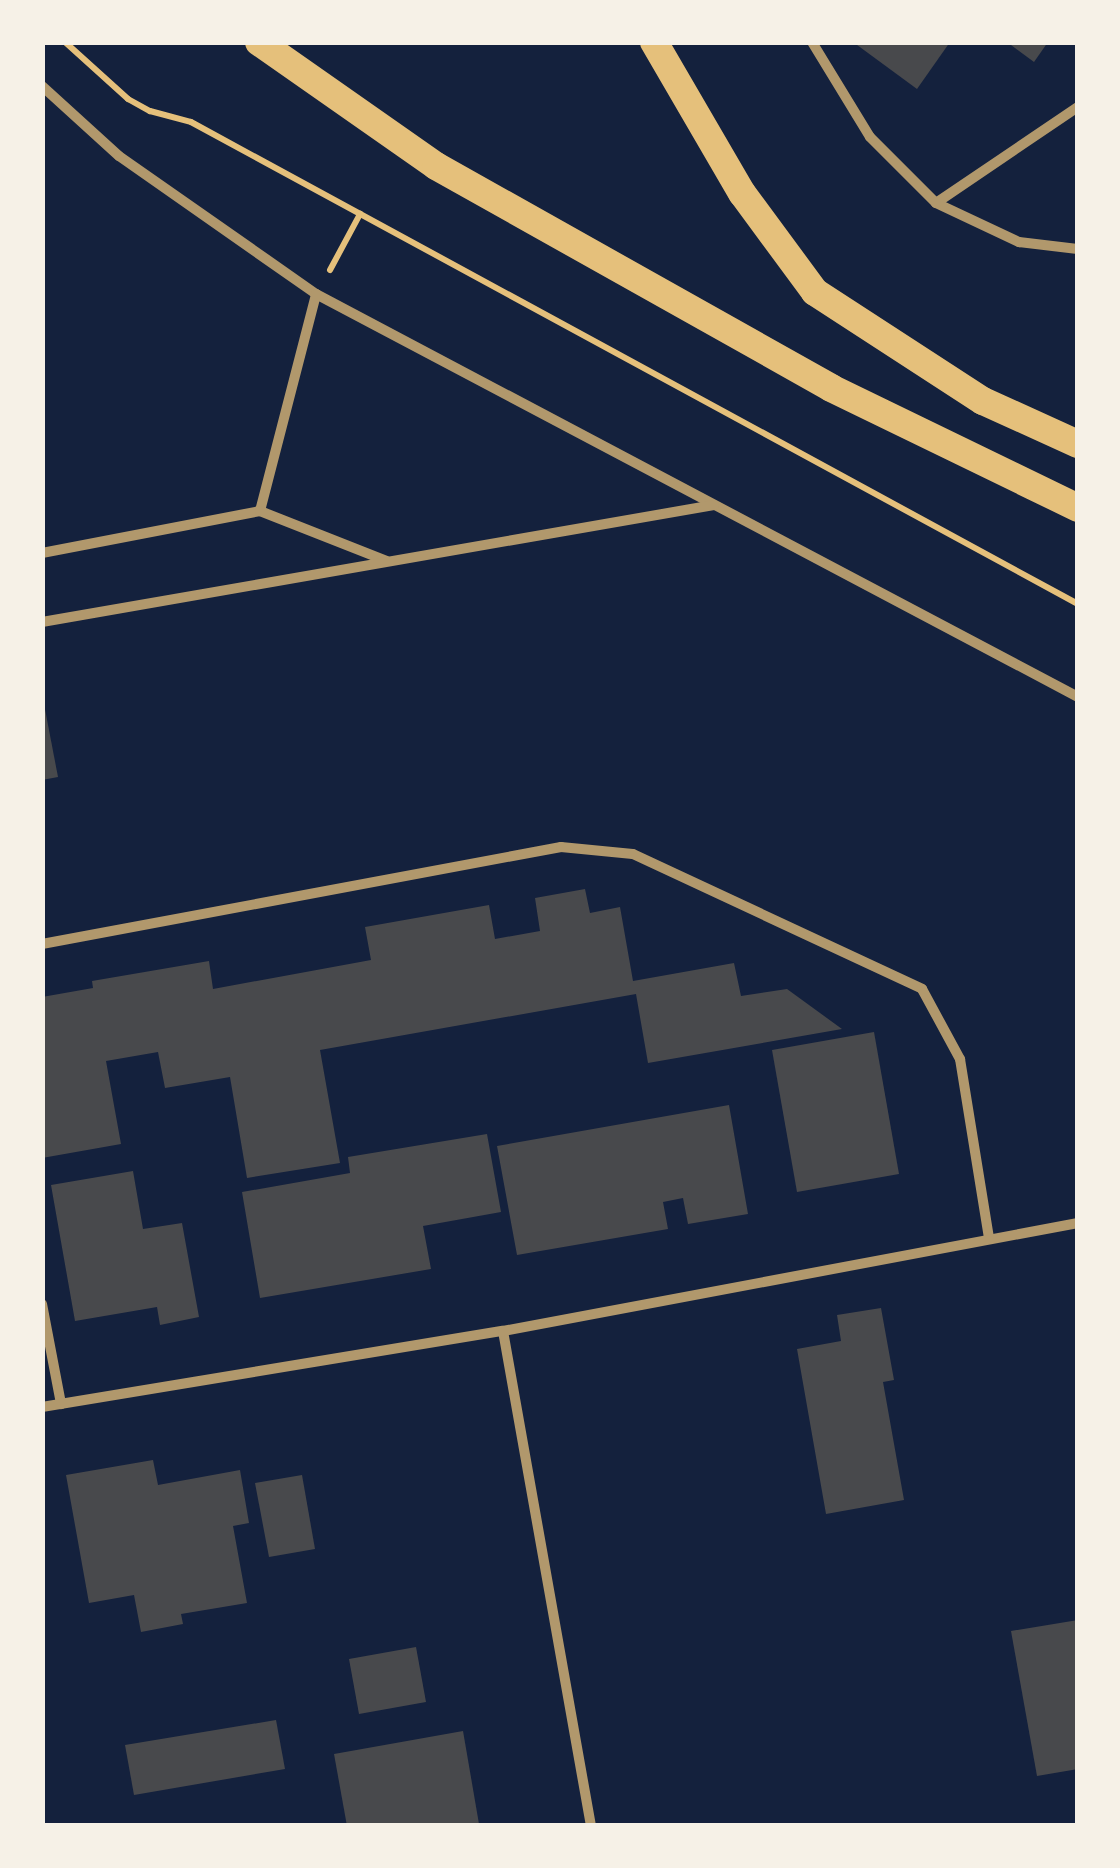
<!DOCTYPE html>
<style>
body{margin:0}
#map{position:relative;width:1120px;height:1868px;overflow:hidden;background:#14213d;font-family:Roboto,sans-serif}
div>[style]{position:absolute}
.building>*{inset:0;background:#48494c}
.path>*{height:6px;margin:-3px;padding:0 3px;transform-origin:3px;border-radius:3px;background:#e5c07b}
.minor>*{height:10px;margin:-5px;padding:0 5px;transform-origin:5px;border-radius:5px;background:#b1986c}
.trunk>*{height:28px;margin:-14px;padding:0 14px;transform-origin:14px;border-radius:14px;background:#e5c07b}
span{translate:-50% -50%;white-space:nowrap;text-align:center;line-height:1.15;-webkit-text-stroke:9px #f6f1e7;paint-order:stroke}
.frame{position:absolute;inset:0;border:45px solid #f6f1e7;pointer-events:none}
</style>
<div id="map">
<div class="building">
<div style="clip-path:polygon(853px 42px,950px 42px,917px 89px)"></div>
<div style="clip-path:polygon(1007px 42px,1048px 42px,1034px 62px)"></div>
<div style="clip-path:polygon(44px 704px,58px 777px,42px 780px,42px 705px)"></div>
<div style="clip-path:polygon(585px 889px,590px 913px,620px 907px,633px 981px,734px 963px,741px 996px,787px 989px,842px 1029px,648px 1063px,636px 994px,320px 1050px,340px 1163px,247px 1178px,230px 1077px,165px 1088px,158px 1052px,106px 1061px,121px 1144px,42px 1158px,42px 997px,93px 988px,92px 981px,209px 961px,213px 989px,371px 960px,365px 927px,489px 905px,495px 939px,540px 931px,535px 898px)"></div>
<div style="clip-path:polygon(874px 1032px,899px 1174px,797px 1192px,772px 1050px)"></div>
<div style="clip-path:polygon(729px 1105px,748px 1214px,688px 1224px,683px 1198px,663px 1202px,668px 1229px,517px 1255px,497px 1146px)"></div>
<div style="clip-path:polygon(487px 1134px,501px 1212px,423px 1226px,431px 1269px,260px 1298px,242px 1192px,350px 1173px,348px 1157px)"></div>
<div style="clip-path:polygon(133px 1171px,143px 1229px,182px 1223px,199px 1317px,160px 1325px,157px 1307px,75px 1321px,51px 1185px)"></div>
<div style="clip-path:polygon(881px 1308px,894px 1380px,883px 1382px,904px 1500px,826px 1514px,797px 1349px,841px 1341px,837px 1315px)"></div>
<div style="clip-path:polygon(153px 1460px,158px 1485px,240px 1470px,249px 1523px,233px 1526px,247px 1603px,181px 1614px,183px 1624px,141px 1632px,134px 1595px,89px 1603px,66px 1475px)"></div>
<div style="clip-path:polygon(302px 1475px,315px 1549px,269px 1557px,255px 1483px)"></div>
<div style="clip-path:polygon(1078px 1620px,1078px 1769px,1037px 1776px,1011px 1631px)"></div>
<div style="clip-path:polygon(416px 1647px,426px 1702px,359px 1714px,349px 1659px)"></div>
<div style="clip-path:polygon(276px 1720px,285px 1769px,134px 1795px,125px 1745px)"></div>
<div style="clip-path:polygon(463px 1731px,479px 1824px,347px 1826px,334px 1754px)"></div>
</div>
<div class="path">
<div style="left:65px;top:42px;width:85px;rotate:42.1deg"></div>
<div style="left:128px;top:99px;width:25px;rotate:29deg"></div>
<div style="left:150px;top:111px;width:42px;rotate:15deg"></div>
<div style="left:191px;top:122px;width:1010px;rotate:28.52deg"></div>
<div style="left:330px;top:270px;width:64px;rotate:-61.8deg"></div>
</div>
<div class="minor">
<div style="left:812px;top:42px;width:111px;rotate:58.6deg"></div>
<div style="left:870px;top:137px;width:93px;rotate:45deg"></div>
<div style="left:936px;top:203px;width:92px;rotate:25.2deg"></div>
<div style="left:1019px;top:242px;width:59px;rotate:6.8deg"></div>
<div style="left:42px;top:86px;width:104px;rotate:42.3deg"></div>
<div style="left:119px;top:156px;width:241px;rotate:35deg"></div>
<div style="left:316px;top:294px;width:862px;rotate:27.87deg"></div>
<div style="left:936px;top:203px;width:171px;rotate:-34.1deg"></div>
<div style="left:260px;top:511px;width:224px;rotate:-75.5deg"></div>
<div style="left:42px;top:553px;width:222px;rotate:-10.9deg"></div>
<div style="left:260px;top:511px;width:136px;rotate:21.5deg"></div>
<div style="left:42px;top:622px;width:682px;rotate:-9.88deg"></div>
<div style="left:42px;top:944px;width:528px;rotate:-10.59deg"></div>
<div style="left:561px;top:847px;width:72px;rotate:5.6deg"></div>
<div style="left:633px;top:854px;width:319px;rotate:25deg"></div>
<div style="left:922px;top:989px;width:80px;rotate:61.5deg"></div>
<div style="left:960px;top:1059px;width:182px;rotate:80.8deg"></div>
<div style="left:42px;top:1304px;width:102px;rotate:79.2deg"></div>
<div style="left:503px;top:1331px;width:503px;rotate:79.92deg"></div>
<div style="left:42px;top:1407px;width:467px;rotate:-9.4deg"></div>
<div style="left:503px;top:1331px;width:585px;rotate:-10.64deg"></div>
</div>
<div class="trunk">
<div style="left:259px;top:42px;width:216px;rotate:35deg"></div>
<div style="left:436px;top:166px;width:453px;rotate:29.3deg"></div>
<div style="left:831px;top:388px;width:275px;rotate:25.9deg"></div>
<div style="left:654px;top:42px;width:175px;rotate:59.8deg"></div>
<div style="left:742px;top:193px;width:123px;rotate:53.6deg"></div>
<div style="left:815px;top:292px;width:200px;rotate:33deg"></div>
<div style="left:983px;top:401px;width:104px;rotate:24.4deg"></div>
</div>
<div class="frame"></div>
</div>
